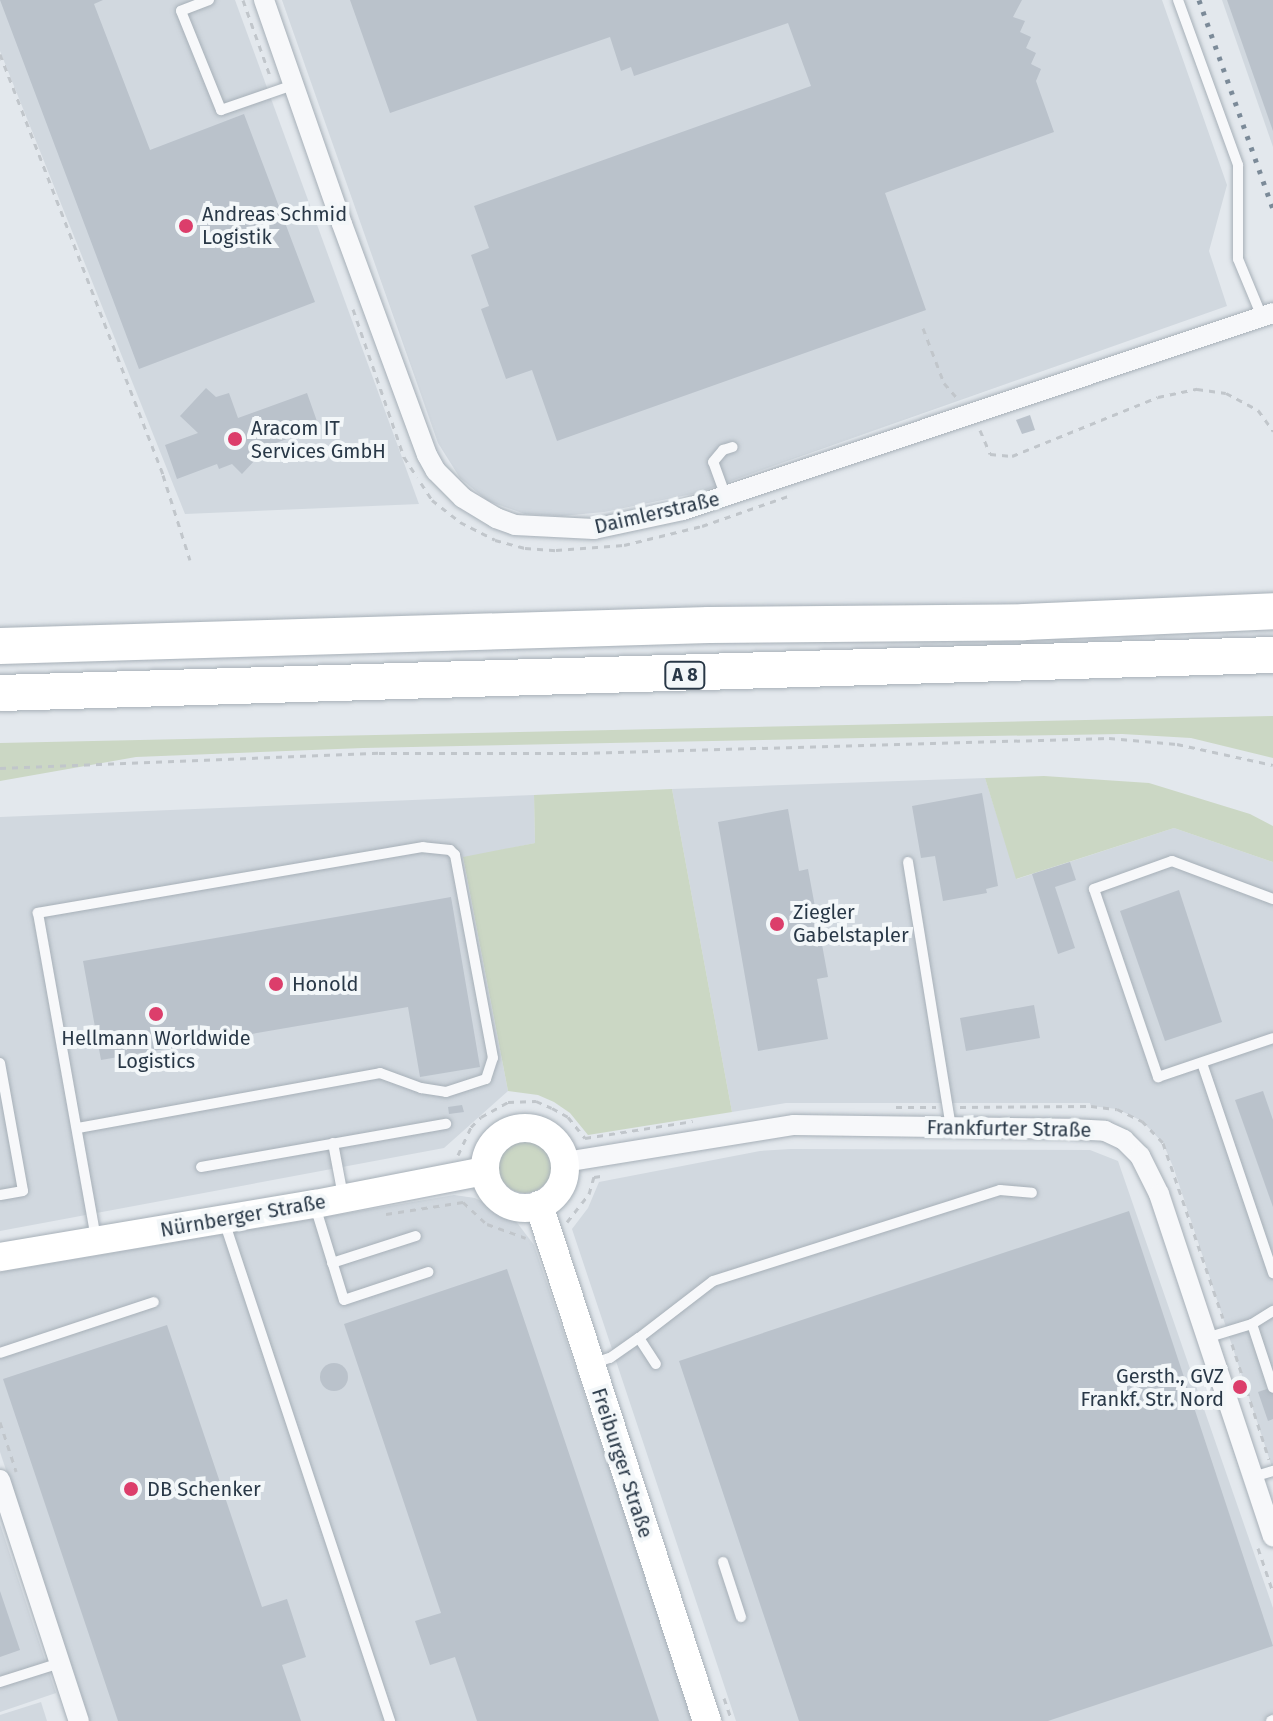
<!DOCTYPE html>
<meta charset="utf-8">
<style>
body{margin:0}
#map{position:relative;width:1273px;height:1721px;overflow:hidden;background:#e3e8ed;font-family:"Fira Sans",sans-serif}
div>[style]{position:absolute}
.built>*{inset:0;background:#d1d8df}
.green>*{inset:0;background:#cbd7c4}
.round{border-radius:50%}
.building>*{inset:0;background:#bac2cb}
.path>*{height:3px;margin-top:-1.5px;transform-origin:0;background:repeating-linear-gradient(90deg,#c1c6cb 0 6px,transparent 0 12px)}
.roads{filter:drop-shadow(0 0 2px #a7b0b8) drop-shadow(0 0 2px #a7b0b8)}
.lane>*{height:10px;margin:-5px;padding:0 5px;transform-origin:5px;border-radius:5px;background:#f7f8fa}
.street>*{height:20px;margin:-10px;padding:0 10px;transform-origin:10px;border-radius:10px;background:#f7f8fa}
.secondary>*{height:28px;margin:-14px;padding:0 14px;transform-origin:14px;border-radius:14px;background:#fff}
.secondary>.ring{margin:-14px;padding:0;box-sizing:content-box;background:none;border:28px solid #fff;border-radius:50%}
.highway>*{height:36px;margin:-18px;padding:0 18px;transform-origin:18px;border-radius:18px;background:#fff}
.rail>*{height:5px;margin-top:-2.5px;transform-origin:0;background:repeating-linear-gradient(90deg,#7b8a98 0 4px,transparent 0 12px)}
.dots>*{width:22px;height:22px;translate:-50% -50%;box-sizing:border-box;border:4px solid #f3f7f9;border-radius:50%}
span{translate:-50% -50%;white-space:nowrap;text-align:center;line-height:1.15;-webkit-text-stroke:8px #f3f7f9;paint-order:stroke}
.shield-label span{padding:2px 6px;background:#f3f7f9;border:2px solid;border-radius:6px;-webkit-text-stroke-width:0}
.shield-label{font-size:18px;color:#293847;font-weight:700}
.poi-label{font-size:20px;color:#293847}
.left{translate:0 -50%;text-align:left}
.right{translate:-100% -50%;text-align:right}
.street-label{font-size:20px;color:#293847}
</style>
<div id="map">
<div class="built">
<div style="clip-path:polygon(0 0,235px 0,419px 504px,185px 514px,0 51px)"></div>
<div style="clip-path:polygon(282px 0,1162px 0,1227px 185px,1209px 251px,1227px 306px,697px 493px,604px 512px,562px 516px,525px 514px,488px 501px,460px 478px,438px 443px)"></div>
<div style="clip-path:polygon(1222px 0,1273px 0,1273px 147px)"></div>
<div style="clip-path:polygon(985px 778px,1017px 879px,1174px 828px,1273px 862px,1273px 1470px,1174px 1169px,1163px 1143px,1142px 1121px,1117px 1109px,1091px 1106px,1090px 1103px,786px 1103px,732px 1112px,672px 789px)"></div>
<div style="clip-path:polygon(534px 795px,535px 843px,463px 858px,508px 1091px,444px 1148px,0 1231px,0 817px)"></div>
<div style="clip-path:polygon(791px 1149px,1090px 1150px,1118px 1161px,1273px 1608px,1273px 1721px,736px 1721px,572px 1229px,588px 1208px,599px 1182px,760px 1151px)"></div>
<div style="clip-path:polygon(454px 1195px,475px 1198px,505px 1213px,515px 1220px,534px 1245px,694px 1721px,90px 1721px,0 1452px,0 1272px)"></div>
<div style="clip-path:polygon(0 1524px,56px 1693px,0 1712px)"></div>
<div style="clip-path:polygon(41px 1702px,47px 1721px,0 1721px,0 1715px)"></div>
</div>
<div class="green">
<div style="clip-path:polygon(1273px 716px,1273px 758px,1191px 738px,1122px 734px,864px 738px,363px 748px,136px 757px,0 781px,0 743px)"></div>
<div style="clip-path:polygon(1044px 776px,1149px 783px,1250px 814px,1273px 826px,1273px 862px,1174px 828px,1016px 879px,985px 778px)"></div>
<div style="clip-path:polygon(672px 789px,732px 1112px,588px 1135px,570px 1113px,554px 1102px,538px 1095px,508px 1091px,463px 857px,535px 843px,534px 795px)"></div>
<div class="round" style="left:498px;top:1139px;width:54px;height:54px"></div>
</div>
<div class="building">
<div style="clip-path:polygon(0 0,103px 0,94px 4px,150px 150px,244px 114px,315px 302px,139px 369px)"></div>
<div style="clip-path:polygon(350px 0,1022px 0,1013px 17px,1025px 21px,1020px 32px,1031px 37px,1026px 48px,1036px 53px,1031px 64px,1041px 69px,1036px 81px,1054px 132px,885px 193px,926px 310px,557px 441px,532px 370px,506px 379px,481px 309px,489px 306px,471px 255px,489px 248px,474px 206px,811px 86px,788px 23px,634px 76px,631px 67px,621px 71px,610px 37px,390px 113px)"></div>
<div style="clip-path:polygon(1227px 0,1273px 0,1273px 131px)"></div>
<div style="clip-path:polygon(206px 388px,216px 397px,229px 393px,238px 418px,307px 393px,319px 427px,268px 446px,242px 474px,232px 464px,219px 469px,217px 464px,177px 479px,165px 445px,198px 433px,180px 416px)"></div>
<div style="clip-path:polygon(1030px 415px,1035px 430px,1022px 434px,1016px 420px)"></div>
<div style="clip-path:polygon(982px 793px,998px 886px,986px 889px,987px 893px,943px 901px,935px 856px,921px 858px,912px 806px)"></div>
<div style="clip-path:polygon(788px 809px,799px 871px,808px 869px,828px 977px,817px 979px,828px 1039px,758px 1051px,718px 822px)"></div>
<div style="clip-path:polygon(1070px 862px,1076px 880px,1055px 887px,1075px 948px,1058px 954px,1032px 874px)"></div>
<div style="clip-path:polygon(1179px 890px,1222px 1022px,1165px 1041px,1120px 911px)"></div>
<div style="clip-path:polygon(451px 897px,480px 1067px,420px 1077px,408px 1007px,101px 1060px,83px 961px)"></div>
<div style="clip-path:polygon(1034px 1005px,1040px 1038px,966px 1051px,960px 1018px)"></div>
<div style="clip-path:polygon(1263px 1091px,1273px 1120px,1273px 1207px,1235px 1100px)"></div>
<div style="clip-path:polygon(462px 1105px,464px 1112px,449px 1114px,448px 1107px)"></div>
<div style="clip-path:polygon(1129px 1211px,1273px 1646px,1048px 1721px,799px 1721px,679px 1361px)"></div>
<div style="clip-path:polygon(507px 1269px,659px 1721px,477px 1721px,455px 1657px,430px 1665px,415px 1621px,441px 1613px,344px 1324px)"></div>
<div style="clip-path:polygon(167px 1325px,262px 1607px,287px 1599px,306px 1657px,282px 1665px,301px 1721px,118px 1721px,3px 1379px)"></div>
<div class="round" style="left:320px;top:1363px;width:28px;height:28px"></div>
<div style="clip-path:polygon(1273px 1387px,1273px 1419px,1268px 1421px,1258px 1392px)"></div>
<div style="clip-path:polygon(0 1591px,20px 1650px,0 1657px)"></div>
</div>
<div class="path">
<div style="left:243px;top:0;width:81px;rotate:70.4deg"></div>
<div style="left:0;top:54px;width:451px;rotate:68.8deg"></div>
<div style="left:163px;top:475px;width:89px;rotate:72.4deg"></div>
<div style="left:353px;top:309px;width:157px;rotate:71deg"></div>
<div style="left:404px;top:457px;width:24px;rotate:57deg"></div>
<div style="left:923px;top:328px;width:59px;rotate:69.1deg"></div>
<div style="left:944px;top:383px;width:20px;rotate:49deg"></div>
<div style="left:980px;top:430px;width:26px;rotate:67deg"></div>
<div style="left:990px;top:454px;width:22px;rotate:5deg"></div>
<div style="left:1012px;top:456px;width:157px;rotate:-22deg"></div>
<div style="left:1158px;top:397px;width:40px;rotate:-12deg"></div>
<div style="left:1197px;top:389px;width:29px;rotate:8deg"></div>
<div style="left:1226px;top:393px;width:36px;rotate:28deg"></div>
<div style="left:1258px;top:410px;width:26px;rotate:54deg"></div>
<div style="left:421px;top:483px;width:20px;rotate:57deg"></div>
<div style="left:432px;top:500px;width:36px;rotate:38deg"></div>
<div style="left:460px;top:522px;width:39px;rotate:27deg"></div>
<div style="left:495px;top:540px;width:31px;rotate:15deg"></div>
<div style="left:525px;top:548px;width:31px;rotate:4deg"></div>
<div style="left:556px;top:550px;width:68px;rotate:-4.2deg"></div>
<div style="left:624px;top:545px;width:80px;rotate:-13.7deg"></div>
<div style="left:702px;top:526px;width:91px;rotate:-19.2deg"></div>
<div style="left:0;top:768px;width:379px;rotate:-2.3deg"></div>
<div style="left:379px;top:753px;width:203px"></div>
<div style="left:582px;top:753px;width:527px;rotate:-1.63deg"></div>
<div style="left:1109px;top:738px;width:68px;rotate:5deg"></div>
<div style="left:1177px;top:744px;width:98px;rotate:12.3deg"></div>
<div style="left:896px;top:1107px;width:40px"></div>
<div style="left:960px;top:1107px;width:131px;rotate:-0.4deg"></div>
<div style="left:1091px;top:1106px;width:26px;rotate:7deg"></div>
<div style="left:1117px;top:1109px;width:28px;rotate:26deg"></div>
<div style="left:1142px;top:1121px;width:30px;rotate:46deg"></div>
<div style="left:1163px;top:1143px;width:185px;rotate:71.1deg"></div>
<div style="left:458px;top:1155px;width:31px;rotate:-65deg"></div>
<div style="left:471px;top:1127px;width:14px;rotate:-45deg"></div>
<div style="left:481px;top:1117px;width:31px;rotate:-29deg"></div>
<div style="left:508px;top:1102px;width:28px;rotate:-2deg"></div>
<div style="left:536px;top:1101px;width:17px;rotate:24deg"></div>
<div style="left:552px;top:1108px;width:18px;rotate:29deg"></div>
<div style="left:568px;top:1117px;width:27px;rotate:51deg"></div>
<div style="left:585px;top:1138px;width:109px;rotate:-8.9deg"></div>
<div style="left:386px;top:1214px;width:78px;rotate:-8.9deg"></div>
<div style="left:463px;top:1202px;width:33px;rotate:43deg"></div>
<div style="left:487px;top:1224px;width:41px;rotate:19.7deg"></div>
<div style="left:567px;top:1222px;width:36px;rotate:-52deg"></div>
<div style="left:589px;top:1194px;width:18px;rotate:-74deg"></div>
<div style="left:594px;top:1177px;width:7px;rotate:-8deg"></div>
<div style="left:1232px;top:1344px;width:121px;rotate:72.2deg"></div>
<div style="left:0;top:1422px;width:52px;rotate:71.9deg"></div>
<div style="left:1258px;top:1548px;width:46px;rotate:71.2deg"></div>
<div style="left:724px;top:1698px;width:24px;rotate:71deg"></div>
</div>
<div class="roads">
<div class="lane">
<div style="left:209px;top:0;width:30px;rotate:159deg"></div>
<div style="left:181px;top:11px;width:107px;rotate:68deg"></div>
<div style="left:221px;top:110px;width:76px;rotate:-19.1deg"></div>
<div style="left:1178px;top:0;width:176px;rotate:70deg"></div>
<div style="left:1238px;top:165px;width:94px;rotate:90deg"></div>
<div style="left:1238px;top:259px;width:63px;rotate:67.5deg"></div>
<div style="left:726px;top:497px;width:37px;rotate:-110deg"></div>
<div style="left:713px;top:462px;width:16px;rotate:-50deg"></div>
<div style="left:723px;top:450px;width:10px;rotate:-17deg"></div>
<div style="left:908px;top:862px;width:268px;rotate:80.8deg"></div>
<div style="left:1273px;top:899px;width:108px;rotate:-159.4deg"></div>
<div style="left:1172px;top:861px;width:83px;rotate:160.3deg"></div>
<div style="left:1094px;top:889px;width:199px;rotate:71.2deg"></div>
<div style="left:1158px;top:1077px;width:121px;rotate:-18.7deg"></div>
<div style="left:0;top:1063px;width:130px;rotate:79.8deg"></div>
<div style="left:23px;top:1191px;width:23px;rotate:170deg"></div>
<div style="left:1202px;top:1063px;width:222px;rotate:71.3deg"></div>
<div style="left:78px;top:1128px;width:307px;rotate:-10.3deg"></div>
<div style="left:380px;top:1073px;width:44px;rotate:20.1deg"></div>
<div style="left:421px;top:1088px;width:25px;rotate:9deg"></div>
<div style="left:446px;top:1092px;width:42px;rotate:-18deg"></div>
<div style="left:486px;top:1079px;width:22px;rotate:-72deg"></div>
<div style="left:493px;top:1058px;width:207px;rotate:-100.6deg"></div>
<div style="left:455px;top:855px;width:7px;rotate:-135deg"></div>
<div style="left:450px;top:850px;width:27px;rotate:-174deg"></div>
<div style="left:423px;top:847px;width:391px;rotate:170.3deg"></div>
<div style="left:38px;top:913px;width:330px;rotate:79.9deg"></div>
<div style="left:333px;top:1143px;width:54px;rotate:79.3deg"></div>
<div style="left:201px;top:1167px;width:249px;rotate:-10deg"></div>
<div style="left:315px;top:1206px;width:98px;rotate:72.9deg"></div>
<div style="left:344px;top:1300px;width:89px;rotate:-18.4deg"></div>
<div style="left:224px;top:1221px;width:527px;rotate:71.63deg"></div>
<div style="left:332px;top:1263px;width:88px;rotate:-17.8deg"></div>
<div style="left:1252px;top:1324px;width:67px;rotate:71.8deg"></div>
<div style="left:639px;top:1338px;width:31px;rotate:57deg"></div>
<div style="left:1206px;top:1338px;width:48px;rotate:-16.9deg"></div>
<div style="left:1252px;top:1324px;width:25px;rotate:-32deg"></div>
<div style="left:0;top:1353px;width:162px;rotate:-18.3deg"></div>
<div style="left:591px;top:1364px;width:20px;rotate:-18deg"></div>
<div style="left:610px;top:1358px;width:35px;rotate:-35deg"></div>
<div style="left:639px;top:1338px;width:93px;rotate:-37.6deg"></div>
<div style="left:713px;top:1281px;width:301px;rotate:-17.6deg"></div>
<div style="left:1000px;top:1190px;width:32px;rotate:5deg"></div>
<div style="left:1253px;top:1477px;width:21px;rotate:-17deg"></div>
<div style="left:723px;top:1562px;width:58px;rotate:71.9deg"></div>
<div style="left:0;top:1682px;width:63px;rotate:-17.6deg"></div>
<div style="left:1271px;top:1721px;width:2px;rotate:-27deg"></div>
</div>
<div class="street">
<div style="left:264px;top:0;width:237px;rotate:70.8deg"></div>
<div style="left:342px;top:224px;width:246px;rotate:69.8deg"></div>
<div style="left:427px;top:455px;width:18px;rotate:61deg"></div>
<div style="left:436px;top:471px;width:38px;rotate:45deg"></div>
<div style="left:463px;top:498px;width:39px;rotate:31deg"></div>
<div style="left:496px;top:518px;width:20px;rotate:20deg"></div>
<div style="left:515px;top:525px;width:79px;rotate:2.9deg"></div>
<div style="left:594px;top:529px;width:91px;rotate:-12.1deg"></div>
<div style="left:683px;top:510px;width:622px;rotate:-18.46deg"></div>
<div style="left:565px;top:1162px;width:232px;rotate:-9.2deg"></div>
<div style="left:794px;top:1125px;width:277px;rotate:0.8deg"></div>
<div style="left:1071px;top:1129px;width:34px;rotate:3deg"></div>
<div style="left:1105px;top:1131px;width:21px;rotate:25deg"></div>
<div style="left:1124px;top:1140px;width:23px;rotate:45deg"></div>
<div style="left:1140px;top:1156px;width:42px;rotate:63.4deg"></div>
<div style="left:1159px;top:1194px;width:361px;rotate:71.6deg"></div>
<div style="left:0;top:1480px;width:254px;rotate:71.9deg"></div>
</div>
<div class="secondary">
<div class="ring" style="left:485px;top:1128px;width:52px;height:52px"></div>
<div style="left:539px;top:1205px;width:543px;rotate:71.97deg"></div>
<div style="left:0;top:1257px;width:319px;rotate:-9.6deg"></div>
<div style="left:315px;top:1204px;width:173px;rotate:-11deg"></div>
</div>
<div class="highway">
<div style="left:0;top:646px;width:709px;rotate:-1.7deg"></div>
<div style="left:709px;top:625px;width:316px;rotate:-0.5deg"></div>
<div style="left:1025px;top:622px;width:248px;rotate:-2.5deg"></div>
<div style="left:0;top:693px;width:1274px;rotate:-1.71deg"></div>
</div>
</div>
<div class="rail">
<div style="left:1199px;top:0;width:222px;rotate:70.5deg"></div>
</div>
<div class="dots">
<div style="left:186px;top:226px;background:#dc3e6b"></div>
<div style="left:235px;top:439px;background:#dc3e6b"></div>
<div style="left:777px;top:924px;background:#dc3e6b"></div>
<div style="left:276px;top:984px;background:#dc3e6b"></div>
<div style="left:156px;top:1014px;background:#dc3e6b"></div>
<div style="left:1240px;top:1387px;background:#dc3e6b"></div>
<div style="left:131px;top:1489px;background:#dc3e6b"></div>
</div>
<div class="shield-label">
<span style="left:685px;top:675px">A 8</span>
</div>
<div class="poi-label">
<span class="left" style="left:202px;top:226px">Andreas Schmid<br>Logistik</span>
<span class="left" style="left:251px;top:440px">Aracom IT<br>Services GmbH</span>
<span class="left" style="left:793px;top:924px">Ziegler<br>Gabelstapler</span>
<span class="left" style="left:292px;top:984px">Honold</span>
<span style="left:156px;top:1050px">Hellmann Worldwide<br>Logistics</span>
<span class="right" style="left:1224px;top:1388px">Gersth., GVZ<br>Frankf. Str. Nord</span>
<span class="left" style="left:147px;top:1489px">DB Schenker</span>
</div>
<div class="street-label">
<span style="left:657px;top:513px;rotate:-13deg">Daimlerstraße</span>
<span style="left:1009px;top:1129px;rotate:1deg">Frankfurter Straße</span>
<span style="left:243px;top:1216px;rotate:-10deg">Nürnberger Straße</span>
<span style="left:622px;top:1463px;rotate:72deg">Freiburger Straße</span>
</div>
</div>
